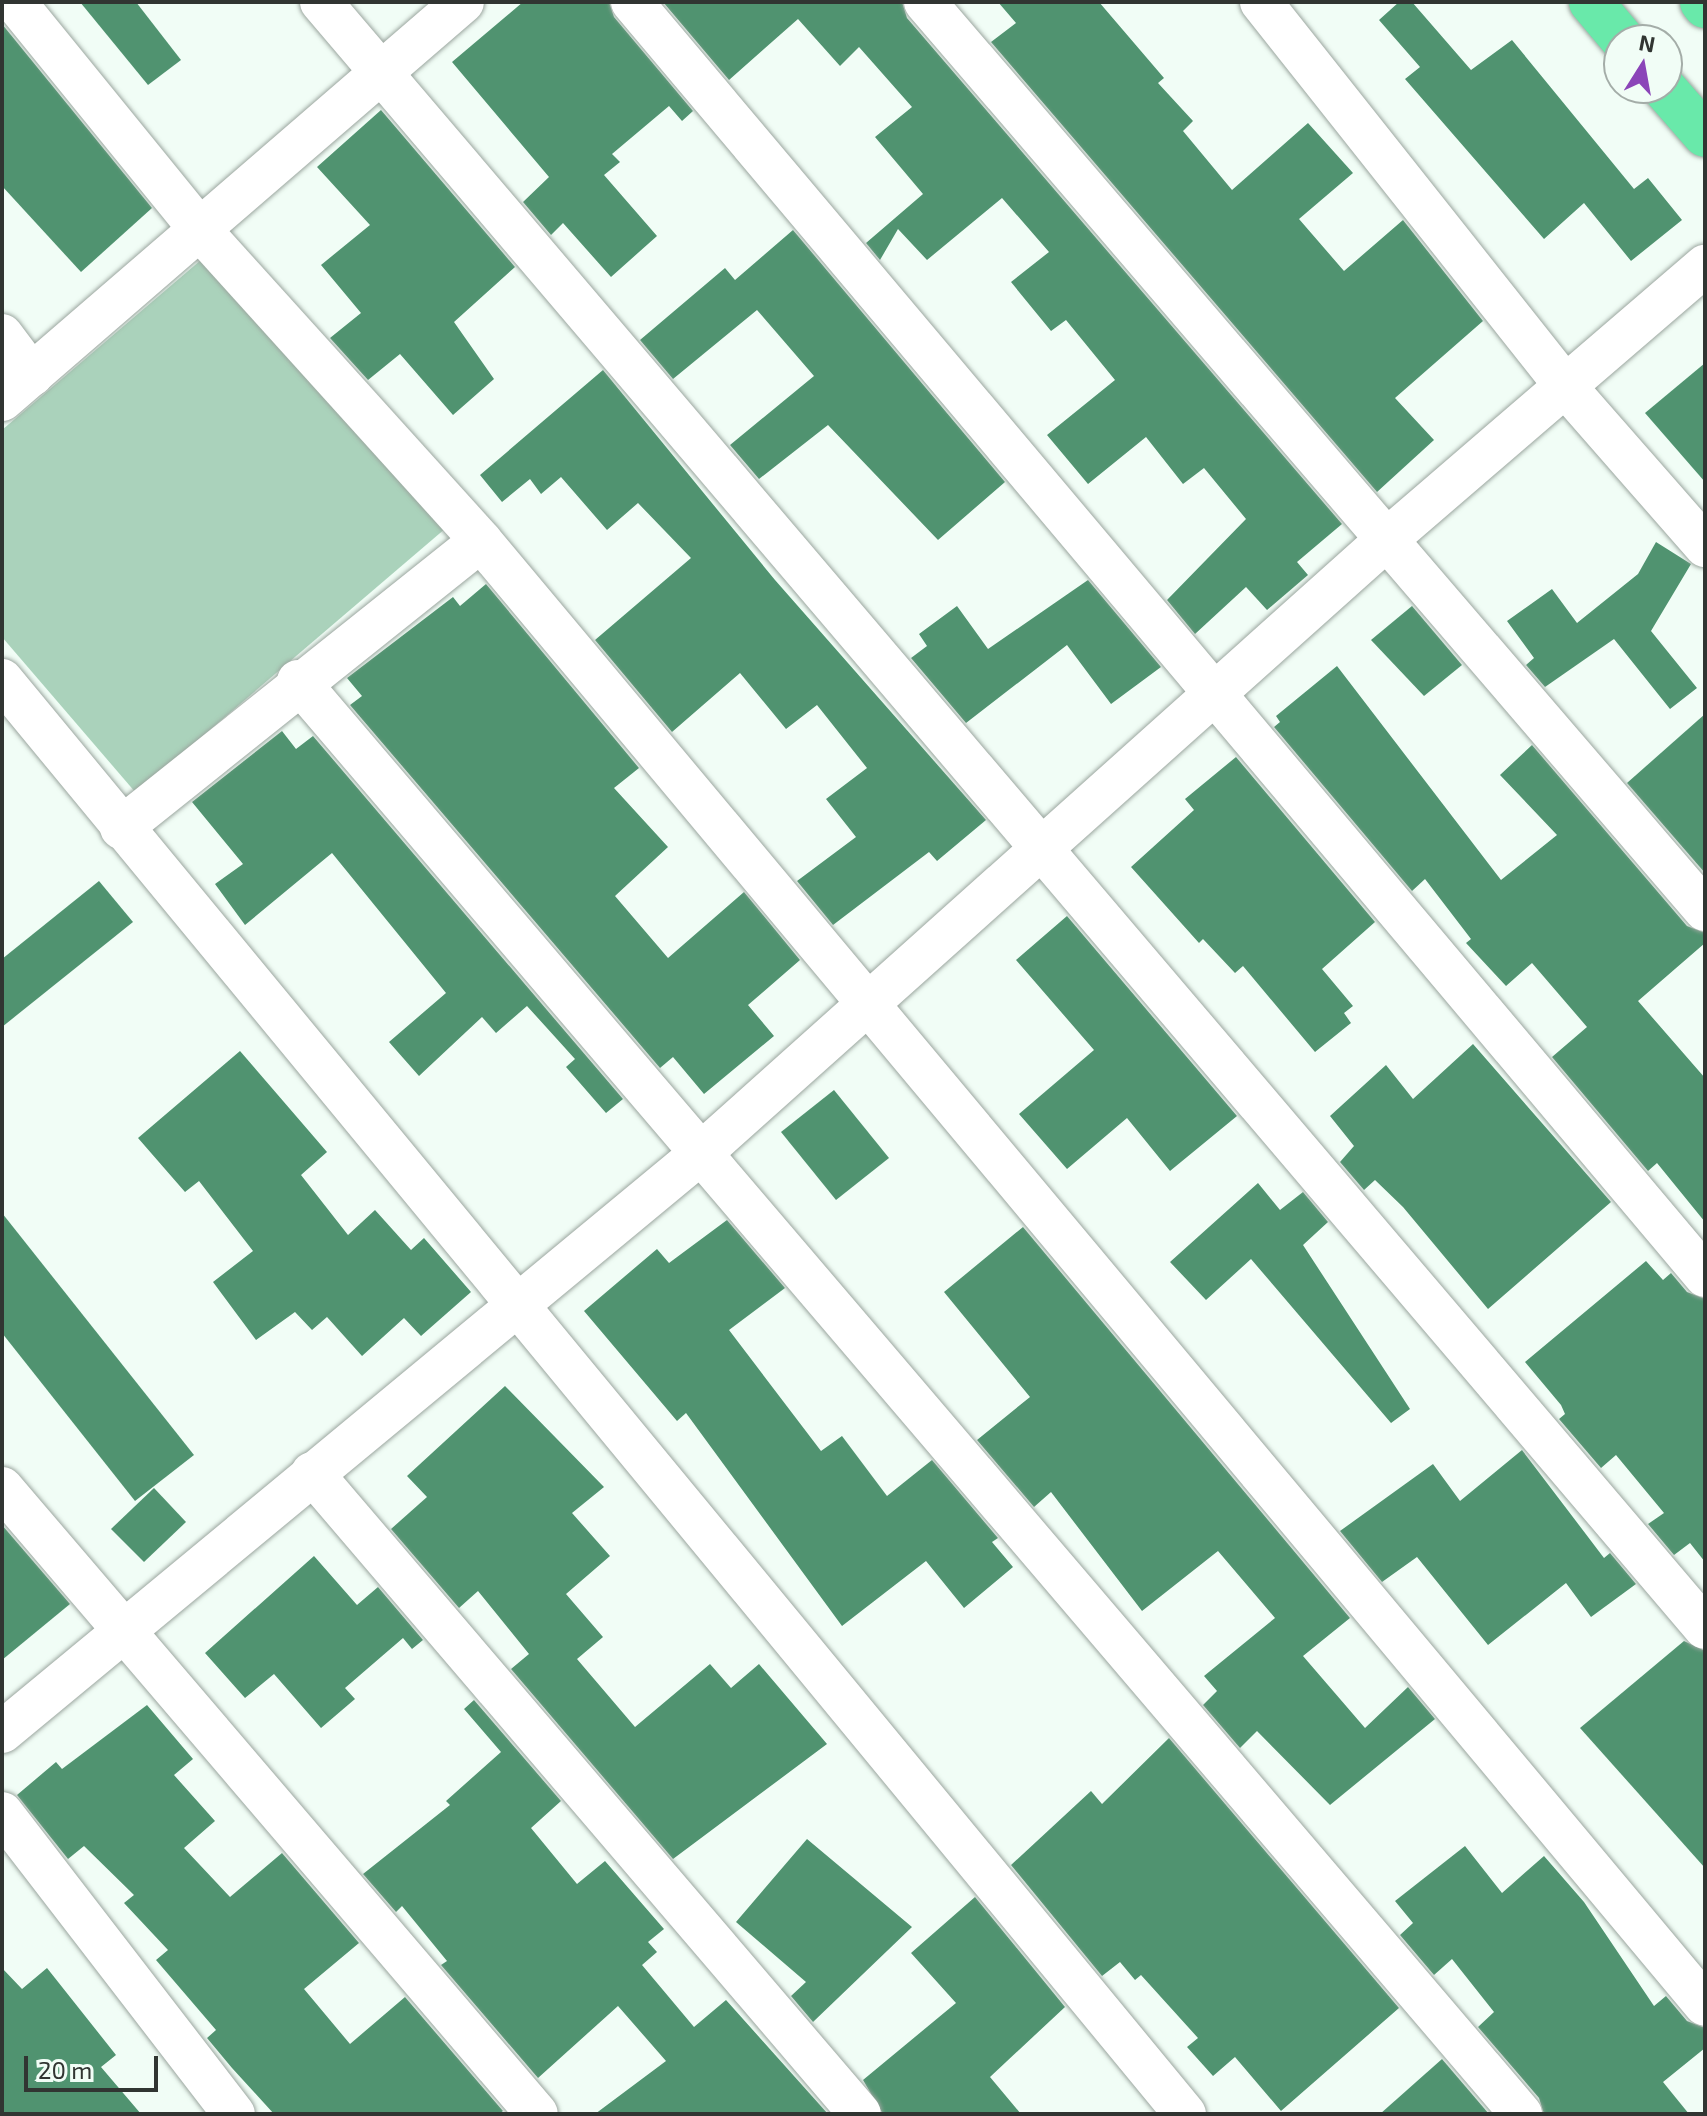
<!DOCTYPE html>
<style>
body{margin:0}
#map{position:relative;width:1707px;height:2116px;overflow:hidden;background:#f1fdf6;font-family:"Exo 2",sans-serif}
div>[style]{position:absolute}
.green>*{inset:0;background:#aad2bb}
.building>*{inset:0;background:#509370}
.roads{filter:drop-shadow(0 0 2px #9ba69f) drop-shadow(0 0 2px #9ba69f)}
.street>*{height:42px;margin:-21px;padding:0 21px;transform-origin:21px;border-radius:21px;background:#fff}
.highway>*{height:44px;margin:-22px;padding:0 22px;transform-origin:22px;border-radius:22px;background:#69e9aa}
span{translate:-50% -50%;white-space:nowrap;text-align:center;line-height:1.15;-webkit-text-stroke:6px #f1fdf6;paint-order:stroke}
.frame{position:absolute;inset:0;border:4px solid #313532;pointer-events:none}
.north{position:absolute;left:1603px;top:24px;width:80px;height:80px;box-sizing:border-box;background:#f1fdf6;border:2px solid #a4ada8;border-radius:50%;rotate:11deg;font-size:22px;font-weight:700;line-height:32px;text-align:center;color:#313532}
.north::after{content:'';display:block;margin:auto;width:28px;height:36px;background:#8b45b8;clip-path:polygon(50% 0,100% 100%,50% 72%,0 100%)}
.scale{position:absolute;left:24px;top:2056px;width:134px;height:36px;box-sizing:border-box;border:4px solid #313532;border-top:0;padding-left:10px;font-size:24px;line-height:28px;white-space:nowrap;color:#313532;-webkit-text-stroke:6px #f1fdf6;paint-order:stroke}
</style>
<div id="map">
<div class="green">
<div style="clip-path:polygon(222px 242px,460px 516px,136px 793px,2px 637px,2px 430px)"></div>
</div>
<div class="building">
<div style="clip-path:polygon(80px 2px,136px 2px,181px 60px,148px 85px)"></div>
<div style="clip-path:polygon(523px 2px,609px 2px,614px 17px,693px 111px,682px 121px,669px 106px,612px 154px,620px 162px,604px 175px,657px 236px,611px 277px,563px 223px,551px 235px,523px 202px,549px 177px,452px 62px)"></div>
<div style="clip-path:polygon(663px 2px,902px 2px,907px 18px,1342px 524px,1297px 562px,1308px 575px,1267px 610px,1246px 587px,1195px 634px,1167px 600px,1246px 519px,1204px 468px,1183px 484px,1146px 437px,1088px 484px,1047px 435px,1115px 380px,1066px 320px,1051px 331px,1011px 282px,1049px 252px,1002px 198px,927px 260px,898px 229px,880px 260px,866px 243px,923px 194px,875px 137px,912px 107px,859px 47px,840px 66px,798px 19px,729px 80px)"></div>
<div style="clip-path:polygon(998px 2px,1099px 2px,1164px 78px,1158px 83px,1193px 121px,1183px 131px,1232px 190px,1308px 123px,1353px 173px,1299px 219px,1344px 271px,1403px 220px,1483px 321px,1395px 398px,1434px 440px,1377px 492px,991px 42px,1016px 23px)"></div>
<div style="clip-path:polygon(1399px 2px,1412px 2px,1471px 70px,1512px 40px,1634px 189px,1648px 178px,1682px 220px,1631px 261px,1584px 203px,1544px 239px,1405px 79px,1420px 67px,1379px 20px)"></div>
<div style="clip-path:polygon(2px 24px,152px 208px,81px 272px,2px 186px)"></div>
<div style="clip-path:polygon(381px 110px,515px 267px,454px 322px,494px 379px,453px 415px,400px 354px,368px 380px,330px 338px,361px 313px,321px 265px,370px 225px,317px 167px)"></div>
<div style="clip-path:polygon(793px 230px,1005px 482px,938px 540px,828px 425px,759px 479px,730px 445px,814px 376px,757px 310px,673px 379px,640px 340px,725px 268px,735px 280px)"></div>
<div style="clip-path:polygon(1705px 363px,1705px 482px,1645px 413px)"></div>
<div style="clip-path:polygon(603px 370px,775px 580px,986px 820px,937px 861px,929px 852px,833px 925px,797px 881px,856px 837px,826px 799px,867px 768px,817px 705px,786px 729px,740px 673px,672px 732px,595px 640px,691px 558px,638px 503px,607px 530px,561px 477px,541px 494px,530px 479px,502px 502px,480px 475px)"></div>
<div style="clip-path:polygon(1656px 542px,1691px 564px,1651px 631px,1697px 688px,1670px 709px,1614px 639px,1545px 687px,1526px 665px,1534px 658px,1507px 621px,1552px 589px,1577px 623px,1638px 574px)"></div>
<div style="clip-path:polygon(1088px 580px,1161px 667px,1111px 704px,1067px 645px,966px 723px,911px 658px,927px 646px,919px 634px,957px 606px,988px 649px)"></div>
<div style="clip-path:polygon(486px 584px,639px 768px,614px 788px,668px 847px,615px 896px,668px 958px,744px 892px,800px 960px,748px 1005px,774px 1036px,704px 1094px,673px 1057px,660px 1068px,350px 705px,362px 696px,347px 678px,453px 597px,460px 606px)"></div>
<div style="clip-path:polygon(1412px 606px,1462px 665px,1424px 696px,1371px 640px)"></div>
<div style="clip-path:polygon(1337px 666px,1501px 880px,1557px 835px,1500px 775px,1532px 745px,1687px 926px,1705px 933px,1705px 943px,1638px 1001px,1705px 1078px,1705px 1222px,1657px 1163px,1648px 1171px,1552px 1057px,1587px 1027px,1532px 963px,1506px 986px,1466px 943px,1471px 939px,1425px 879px,1412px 891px,1274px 727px,1280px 722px,1276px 716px)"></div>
<div style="clip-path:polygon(1705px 714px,1705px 873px,1627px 783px)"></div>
<div style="clip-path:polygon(282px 731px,296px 749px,313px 736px,623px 1099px,606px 1113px,566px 1067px,575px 1059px,527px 1006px,496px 1033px,482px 1017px,419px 1076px,389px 1042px,446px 993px,332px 853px,245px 925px,215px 884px,243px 864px,192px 802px)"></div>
<div style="clip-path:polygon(1236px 757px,1375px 922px,1322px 969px,1353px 1006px,1344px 1013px,1351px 1023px,1315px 1052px,1243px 966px,1235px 973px,1203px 939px,1199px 943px,1131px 867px,1194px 810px,1185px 799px)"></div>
<div style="clip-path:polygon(99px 881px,133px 922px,2px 1027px,2px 959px)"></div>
<div style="clip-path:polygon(1067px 916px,1237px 1116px,1170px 1171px,1127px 1118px,1067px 1169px,1019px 1114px,1094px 1050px,1016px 960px)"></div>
<div style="clip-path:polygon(1473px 1044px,1611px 1202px,1488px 1309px,1403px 1207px,1375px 1180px,1364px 1190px,1340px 1162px,1354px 1146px,1330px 1116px,1386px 1065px,1413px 1099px)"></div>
<div style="clip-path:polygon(240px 1051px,327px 1152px,301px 1175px,348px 1235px,375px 1210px,411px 1250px,424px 1238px,471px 1292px,421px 1336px,404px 1318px,362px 1356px,327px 1317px,312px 1330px,295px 1312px,256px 1340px,213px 1282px,253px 1251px,199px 1181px,185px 1192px,138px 1138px)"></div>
<div style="clip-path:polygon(834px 1090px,889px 1158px,836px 1200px,781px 1132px)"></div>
<div style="clip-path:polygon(1258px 1183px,1280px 1210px,1303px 1192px,1328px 1222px,1303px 1245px,1410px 1409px,1391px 1423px,1251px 1259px,1206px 1300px,1170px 1262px)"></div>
<div style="clip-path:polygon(2px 1213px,194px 1455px,135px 1501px,2px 1333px)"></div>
<div style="clip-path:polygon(727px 1220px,785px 1288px,729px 1330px,821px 1451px,842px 1436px,887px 1496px,932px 1460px,998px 1538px,992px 1542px,1013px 1567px,964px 1608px,926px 1561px,842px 1626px,686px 1413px,677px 1421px,584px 1311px,657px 1249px,669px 1263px)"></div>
<div style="clip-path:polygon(1023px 1227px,1350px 1618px,1303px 1656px,1365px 1728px,1408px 1687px,1435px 1719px,1330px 1805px,1257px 1731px,1240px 1748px,1203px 1705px,1217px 1691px,1204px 1676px,1275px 1618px,1218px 1551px,1142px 1611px,1051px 1492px,1034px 1507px,977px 1440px,1030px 1397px,944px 1292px)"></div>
<div style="clip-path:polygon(1646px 1261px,1663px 1280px,1671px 1273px,1687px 1292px,1705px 1299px,1705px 1562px,1690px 1543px,1674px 1555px,1648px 1524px,1664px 1513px,1616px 1455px,1601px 1468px,1559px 1419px,1565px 1414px,1561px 1405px,1525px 1362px)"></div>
<div style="clip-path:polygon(505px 1386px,604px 1487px,572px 1513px,610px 1556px,566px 1594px,603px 1637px,577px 1659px,635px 1727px,710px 1664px,731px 1688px,759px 1664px,827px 1744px,673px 1859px,511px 1669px,529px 1654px,478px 1591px,459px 1608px,391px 1529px,427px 1497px,407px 1476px)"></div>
<div style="clip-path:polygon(1522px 1450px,1604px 1558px,1610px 1553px,1636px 1584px,1591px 1617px,1566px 1583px,1488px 1645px,1417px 1557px,1382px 1582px,1340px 1531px,1433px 1464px,1460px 1501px)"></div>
<div style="clip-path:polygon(154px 1488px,186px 1522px,144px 1562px,111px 1529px)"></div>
<div style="clip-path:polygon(2px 1525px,70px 1604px,2px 1660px)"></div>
<div style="clip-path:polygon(314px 1556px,357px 1605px,378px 1587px,423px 1640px,412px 1649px,403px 1638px,345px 1688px,355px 1699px,321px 1728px,274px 1674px,245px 1698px,205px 1653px)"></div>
<div style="clip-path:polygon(1684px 1641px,1705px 1651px,1705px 1868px,1580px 1728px)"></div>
<div style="clip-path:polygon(474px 1700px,561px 1801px,531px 1828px,577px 1884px,605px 1861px,664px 1929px,648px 1942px,657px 1952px,642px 1965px,694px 2027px,726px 2000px,828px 2114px,595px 2114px,666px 2061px,618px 2006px,538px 2078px,441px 1965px,447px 1961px,402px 1906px,396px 1912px,363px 1874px,450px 1805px,446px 1801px,501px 1752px,464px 1709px)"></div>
<div style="clip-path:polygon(147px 1705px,193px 1759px,174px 1775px,215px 1821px,184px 1848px,230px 1897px,282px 1853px,359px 1943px,304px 1989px,350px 2044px,405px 1997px,503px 2111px,499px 2114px,274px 2114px,232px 2068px,207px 2038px,216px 2030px,156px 1960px,168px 1950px,124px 1903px,134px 1895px,84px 1846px,68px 1859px,17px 1795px,56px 1762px,62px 1769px)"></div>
<div style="clip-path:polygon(1169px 1738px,1399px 2008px,1281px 2111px,1235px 2057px,1213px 2076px,1187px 2047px,1198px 2038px,1141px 1975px,1135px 1980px,1120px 1962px,1102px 1976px,1011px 1865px,1091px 1791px,1102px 1804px)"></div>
<div style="clip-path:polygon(807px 1839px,912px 1927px,813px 2022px,791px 1996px,806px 1982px,736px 1922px)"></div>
<div style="clip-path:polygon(1465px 1846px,1502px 1893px,1544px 1856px,1584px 1902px,1654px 2006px,1666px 1996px,1687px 2021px,1705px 2028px,1705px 2048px,1663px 2082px,1689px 2114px,1544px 2114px,1539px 2098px,1478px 2027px,1494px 2012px,1452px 1959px,1434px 1975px,1400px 1935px,1413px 1923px,1395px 1901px)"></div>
<div style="clip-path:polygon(975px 1897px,1065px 2007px,990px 2077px,1021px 2114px,883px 2114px,863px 2080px,956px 2003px,911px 1953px)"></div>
<div style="clip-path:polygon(2px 1968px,22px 1989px,47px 1968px,116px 2055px,101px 2067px,141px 2114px,2px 2114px)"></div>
<div style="clip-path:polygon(1442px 2059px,1489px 2114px,1380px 2114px)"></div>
</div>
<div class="roads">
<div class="street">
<div style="left:15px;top:2px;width:296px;rotate:50.9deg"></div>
<div style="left:202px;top:232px;width:416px;rotate:47.9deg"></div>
<div style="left:481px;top:541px;width:1908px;rotate:50.1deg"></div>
<div style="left:321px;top:2px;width:2135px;rotate:49.6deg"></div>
<div style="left:632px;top:2px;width:1666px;rotate:49.89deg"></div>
<div style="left:925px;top:2px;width:1197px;rotate:49.34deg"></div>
<div style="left:1261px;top:2px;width:490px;rotate:51.6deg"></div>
<div style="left:1565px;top:386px;width:213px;rotate:48.8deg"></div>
<div style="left:2px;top:335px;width:50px;rotate:53.1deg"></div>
<div style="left:2px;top:400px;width:609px;rotate:-40.81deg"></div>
<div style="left:2px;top:680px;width:1859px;rotate:50.48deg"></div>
<div style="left:298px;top:681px;width:1884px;rotate:49.52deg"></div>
<div style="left:121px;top:828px;width:460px;rotate:-38.6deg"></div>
<div style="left:312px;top:1473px;width:843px;rotate:49.47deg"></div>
<div style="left:2px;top:1488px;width:823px;rotate:49.48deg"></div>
<div style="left:2px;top:1732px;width:905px;rotate:-39.62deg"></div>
<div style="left:699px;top:1155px;width:921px;rotate:-41.83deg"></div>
<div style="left:1385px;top:541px;width:422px;rotate:-40.7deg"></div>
<div style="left:2px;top:1813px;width:380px;rotate:52.4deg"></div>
</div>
<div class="highway">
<div style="left:1591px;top:2px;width:50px;rotate:49.9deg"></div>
<div style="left:1702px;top:2px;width:5px;rotate:53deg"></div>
<div style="left:1664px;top:88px;width:62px;rotate:48.9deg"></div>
</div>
</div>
<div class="frame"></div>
<div class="north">N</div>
<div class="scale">20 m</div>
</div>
